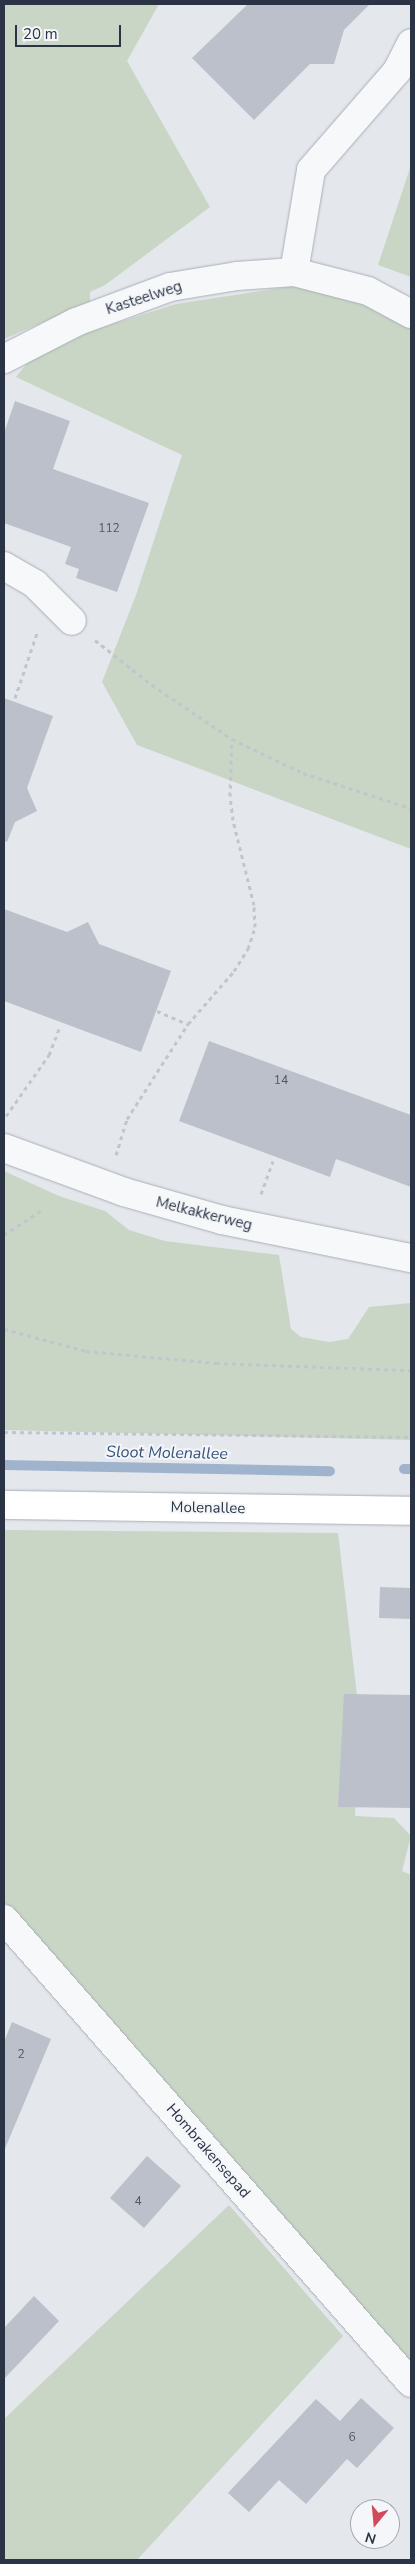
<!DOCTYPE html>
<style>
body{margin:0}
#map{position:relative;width:415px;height:2564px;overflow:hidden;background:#e4e7ec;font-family:"Nunito Sans",sans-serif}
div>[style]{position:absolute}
.green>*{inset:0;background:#c9d6c5}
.stream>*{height:10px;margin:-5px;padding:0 5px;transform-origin:5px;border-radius:5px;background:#9fb4cc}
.building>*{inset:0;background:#bbc0ca}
.path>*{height:3px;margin-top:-1.5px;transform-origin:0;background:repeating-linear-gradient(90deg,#c2c5cb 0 4px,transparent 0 8px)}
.roads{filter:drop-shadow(0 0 1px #a9aeb7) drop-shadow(0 0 1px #a9aeb7)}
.street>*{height:28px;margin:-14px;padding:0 14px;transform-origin:14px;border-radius:14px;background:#f7f8fa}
.secondary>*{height:28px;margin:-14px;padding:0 14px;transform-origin:14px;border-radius:14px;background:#fff}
span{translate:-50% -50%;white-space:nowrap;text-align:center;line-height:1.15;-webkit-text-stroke:4px #f4f6f9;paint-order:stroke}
.number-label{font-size:12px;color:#4f5766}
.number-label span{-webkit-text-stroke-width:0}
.street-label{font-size:15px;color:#2b3445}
.water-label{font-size:16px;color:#34527a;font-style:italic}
.frame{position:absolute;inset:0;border:5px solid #2b3445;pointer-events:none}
.north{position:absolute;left:350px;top:2499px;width:50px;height:50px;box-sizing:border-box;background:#f4f6f9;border:1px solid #a4a8b1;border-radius:50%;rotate:197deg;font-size:14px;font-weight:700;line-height:20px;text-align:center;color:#2b3445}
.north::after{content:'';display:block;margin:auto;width:18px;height:22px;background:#d1495b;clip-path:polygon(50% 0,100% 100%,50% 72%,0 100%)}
.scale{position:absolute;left:15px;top:25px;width:106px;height:22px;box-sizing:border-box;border:2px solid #2b3445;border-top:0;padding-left:6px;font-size:15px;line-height:18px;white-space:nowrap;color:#2b3445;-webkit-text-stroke:4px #f4f6f9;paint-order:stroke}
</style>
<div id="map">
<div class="green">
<div style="clip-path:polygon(4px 4px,159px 4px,127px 61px,210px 207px,105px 285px,90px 292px,90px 302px,4px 339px)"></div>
<div style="clip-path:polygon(411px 165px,411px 277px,378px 265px)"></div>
<div style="clip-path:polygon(293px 286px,325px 290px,387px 311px,411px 326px,411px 849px,137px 745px,102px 682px,136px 595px,182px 455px,16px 377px,28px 362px,91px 331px,176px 304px)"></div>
<div style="clip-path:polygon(4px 1171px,59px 1196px,105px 1211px,129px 1230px,165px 1241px,279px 1255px,291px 1329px,301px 1337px,329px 1342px,348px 1339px,369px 1307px,411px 1303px,411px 1440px,4px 1430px)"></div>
<div style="clip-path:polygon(4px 1530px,338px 1533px,358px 1704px,355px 1816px,394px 1818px,411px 1836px,402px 1871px,411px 1875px,411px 2371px,4px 1902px)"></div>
<div style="clip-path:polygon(229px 2205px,343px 2336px,137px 2560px,4px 2560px,4px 2419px)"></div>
</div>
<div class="stream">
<div style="left:4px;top:1465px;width:326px;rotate:1.1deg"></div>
<div style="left:404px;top:1469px;width:7px"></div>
</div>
<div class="building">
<div style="clip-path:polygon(248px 4px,370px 4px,344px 30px,334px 64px,310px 64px,254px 120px,192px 58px)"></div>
<div style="clip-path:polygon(15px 401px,70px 421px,53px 469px,149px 503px,117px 592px,76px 578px,79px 569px,65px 564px,71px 547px,4px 523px,4px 433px)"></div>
<div style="clip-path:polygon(4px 698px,53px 716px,27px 788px,37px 811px,15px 822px,7px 842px,4px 841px)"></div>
<div style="clip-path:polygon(4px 909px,67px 932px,88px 922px,99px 944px,171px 971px,141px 1052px,4px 1001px)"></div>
<div style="clip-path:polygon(209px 1041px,411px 1115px,411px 1187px,336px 1159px,330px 1177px,179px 1121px)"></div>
<div style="clip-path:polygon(380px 1587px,411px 1588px,411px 1619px,379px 1618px)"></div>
<div style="clip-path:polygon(344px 1694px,411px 1695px,411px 1808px,338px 1807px)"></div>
<div style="clip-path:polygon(12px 2022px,51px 2039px,4px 2151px,4px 2042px)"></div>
<div style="clip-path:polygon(147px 2156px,181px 2186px,144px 2228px,110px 2198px)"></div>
<div style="clip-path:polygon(34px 2296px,59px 2321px,4px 2379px,4px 2328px)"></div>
<div style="clip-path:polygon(361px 2398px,394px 2428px,357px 2468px,347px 2459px,306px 2504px,279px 2480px,249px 2512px,228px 2493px,316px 2399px,340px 2421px)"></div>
</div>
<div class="path">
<div style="left:95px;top:640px;width:73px;rotate:38.3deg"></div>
<div style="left:152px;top:685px;width:97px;rotate:34deg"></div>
<div style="left:232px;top:739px;width:79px;rotate:25.6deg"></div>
<div style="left:303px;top:773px;width:114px;rotate:18deg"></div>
<div style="left:15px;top:698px;width:69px;rotate:-71.3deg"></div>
<div style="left:157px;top:1011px;width:34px;rotate:23deg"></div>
<div style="left:6px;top:1116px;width:75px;rotate:-54.8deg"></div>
<div style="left:49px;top:1055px;width:30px;rotate:-69deg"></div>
<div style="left:116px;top:1155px;width:38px;rotate:-73deg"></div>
<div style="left:127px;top:1119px;width:113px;rotate:-57.3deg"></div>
<div style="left:188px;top:1024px;width:70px;rotate:-49deg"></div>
<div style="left:234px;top:971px;width:26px;rotate:-58deg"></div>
<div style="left:248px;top:949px;width:23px;rotate:-72deg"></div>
<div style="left:255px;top:927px;width:22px;rotate:-93deg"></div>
<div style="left:254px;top:905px;width:88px;rotate:-103.9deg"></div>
<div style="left:233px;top:820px;width:24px;rotate:-97deg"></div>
<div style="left:230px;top:796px;width:57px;rotate:-88deg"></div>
<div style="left:261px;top:1194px;width:35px;rotate:-70deg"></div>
<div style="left:4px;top:1235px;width:47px;rotate:-33.7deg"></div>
<div style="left:4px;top:1329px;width:85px;rotate:15deg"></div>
<div style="left:86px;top:1351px;width:131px;rotate:5.3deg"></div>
<div style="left:216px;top:1363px;width:195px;rotate:2.1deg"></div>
<div style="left:4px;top:1432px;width:407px;rotate:0.7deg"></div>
</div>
<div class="roads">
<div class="street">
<div style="left:294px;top:272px;width:103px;rotate:-80.5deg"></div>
<div style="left:311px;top:170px;width:131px;rotate:-49deg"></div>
<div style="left:397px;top:71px;width:31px;rotate:-63deg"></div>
<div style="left:4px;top:359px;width:81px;rotate:-27.2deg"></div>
<div style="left:76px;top:322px;width:100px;rotate:-20.4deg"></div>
<div style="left:170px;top:287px;width:68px;rotate:-9.3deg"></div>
<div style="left:237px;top:276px;width:57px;rotate:-4deg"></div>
<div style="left:294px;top:272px;width:76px;rotate:14.4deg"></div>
<div style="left:368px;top:291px;width:49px;rotate:28.1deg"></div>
<div style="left:4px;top:566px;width:36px;rotate:30deg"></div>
<div style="left:35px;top:584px;width:52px;rotate:45deg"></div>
<div style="left:4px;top:1148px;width:128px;rotate:20.1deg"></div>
<div style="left:124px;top:1192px;width:102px;rotate:15.9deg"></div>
<div style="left:222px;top:1220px;width:193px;rotate:11.4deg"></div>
<div style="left:4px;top:1919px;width:617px;rotate:48.74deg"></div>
</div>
<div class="secondary">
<div style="left:4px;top:1505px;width:407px;rotate:0.8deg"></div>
</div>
</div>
<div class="number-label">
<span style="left:109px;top:529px">112</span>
<span style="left:281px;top:1081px">14</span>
<span style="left:21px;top:2055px">2</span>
<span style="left:138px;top:2202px">4</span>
<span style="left:352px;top:2438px">6</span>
</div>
<div class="street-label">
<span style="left:144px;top:298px;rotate:-18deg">Kasteelweg</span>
<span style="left:204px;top:1214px;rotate:14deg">Melkakkerweg</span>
<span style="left:208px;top:1508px;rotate:1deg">Molenallee</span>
<span style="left:208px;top:2151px;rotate:49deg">Hombrakensepad</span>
</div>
<div class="water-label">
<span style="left:167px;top:1453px;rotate:1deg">Sloot Molenallee</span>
</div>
<div class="frame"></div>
<div class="north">N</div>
<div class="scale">20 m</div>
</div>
